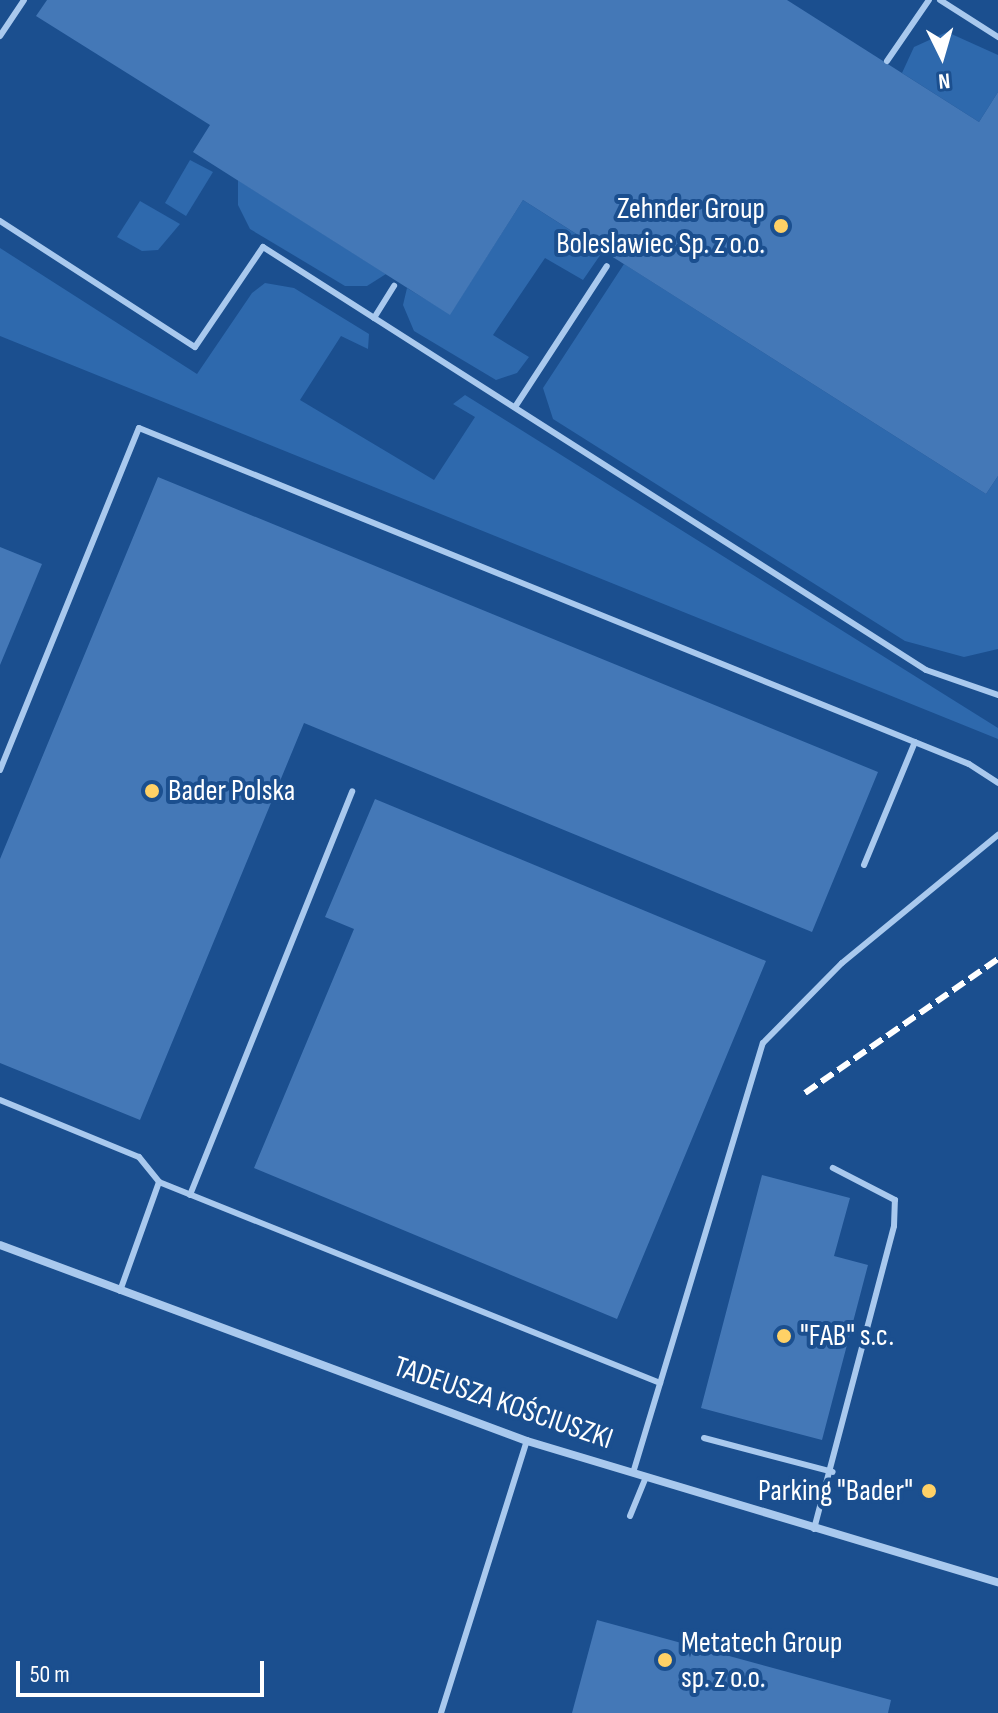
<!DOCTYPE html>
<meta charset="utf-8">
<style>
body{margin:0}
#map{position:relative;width:998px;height:1713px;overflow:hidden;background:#1b4f8f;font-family:"Sofia Sans Condensed",sans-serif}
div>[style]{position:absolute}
.green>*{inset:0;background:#2e69ad}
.building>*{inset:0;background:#4478b7}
.lane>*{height:6px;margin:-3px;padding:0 3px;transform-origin:3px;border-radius:3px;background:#a9c9ee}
.street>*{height:8px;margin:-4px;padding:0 4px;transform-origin:4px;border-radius:4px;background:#a9c9ee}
.rail>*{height:6px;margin-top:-3px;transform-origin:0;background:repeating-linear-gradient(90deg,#fff 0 14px,transparent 0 20px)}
.dots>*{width:22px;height:22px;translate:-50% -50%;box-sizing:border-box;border:4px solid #1b4f8f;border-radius:50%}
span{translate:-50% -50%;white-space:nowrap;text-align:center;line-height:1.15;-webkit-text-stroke:8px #1b4f8f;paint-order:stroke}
.poi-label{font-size:30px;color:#fff}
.right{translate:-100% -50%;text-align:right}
.left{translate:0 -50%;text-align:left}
.street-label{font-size:30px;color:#fff}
.north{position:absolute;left:902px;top:16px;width:80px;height:80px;-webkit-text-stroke:6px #1b4f8f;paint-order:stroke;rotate:175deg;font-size:22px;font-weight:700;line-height:32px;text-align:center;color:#fff}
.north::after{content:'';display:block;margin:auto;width:28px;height:36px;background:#fff;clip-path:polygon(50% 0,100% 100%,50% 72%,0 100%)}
.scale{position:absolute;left:16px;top:1661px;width:248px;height:36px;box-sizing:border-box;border:4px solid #fff;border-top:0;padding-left:10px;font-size:24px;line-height:28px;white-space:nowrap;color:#fff;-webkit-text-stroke:6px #1b4f8f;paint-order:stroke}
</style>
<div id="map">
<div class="green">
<div style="clip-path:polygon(947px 32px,998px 55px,998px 92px,979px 122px,902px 73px,914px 47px)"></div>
<div style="clip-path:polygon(190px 160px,213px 172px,186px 216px,165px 203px)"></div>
<div style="clip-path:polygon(238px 180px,386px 274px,367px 286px,345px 286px,250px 229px,238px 205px)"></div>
<div style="clip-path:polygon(523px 200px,603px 251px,583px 280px,545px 258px,493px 335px,529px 357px,517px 373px,496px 380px,414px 331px,403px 305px,407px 288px,450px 314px)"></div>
<div style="clip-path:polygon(140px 201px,180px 224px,158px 250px,142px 251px,117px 237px)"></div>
<div style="clip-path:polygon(0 248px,197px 374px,252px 293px,265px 283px,294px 288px,369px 334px,368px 349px,341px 336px,300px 400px,434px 480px,475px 417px,453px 404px,465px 395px,998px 728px,998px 739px,0 336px)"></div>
<div style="clip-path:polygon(624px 264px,986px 494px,998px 476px,998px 649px,964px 657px,905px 641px,553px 419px,543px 388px)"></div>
</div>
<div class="building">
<div style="clip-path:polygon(47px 0,787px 0,979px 122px,998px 92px,998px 476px,986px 494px,523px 200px,450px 315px,193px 152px,210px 125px,36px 16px)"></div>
<div style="clip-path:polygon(158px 477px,878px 772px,812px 932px,304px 723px,140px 1120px,0 1063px,0 859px)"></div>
<div style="clip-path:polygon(0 547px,42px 564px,0 665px)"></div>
<div style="clip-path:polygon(375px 799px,766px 961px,617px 1319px,254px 1168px,354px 929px,325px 917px)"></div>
<div style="clip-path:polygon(762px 1175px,850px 1198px,834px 1256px,868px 1265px,822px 1440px,701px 1408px)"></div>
<div style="clip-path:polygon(597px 1620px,891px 1700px,888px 1713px,572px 1713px)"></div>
</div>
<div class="lane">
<div style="left:940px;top:0;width:69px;rotate:32.5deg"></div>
<div style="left:0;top:36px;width:43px;rotate:-56.3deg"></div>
<div style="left:887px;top:61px;width:74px;rotate:-55.5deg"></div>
<div style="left:0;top:221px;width:232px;rotate:32.9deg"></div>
<div style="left:195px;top:347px;width:121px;rotate:-55.8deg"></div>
<div style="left:263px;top:247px;width:786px;rotate:32.54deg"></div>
<div style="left:926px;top:670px;width:76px;rotate:19.1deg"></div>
<div style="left:374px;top:318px;width:38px;rotate:-58deg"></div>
<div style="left:515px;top:407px;width:168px;rotate:-56.9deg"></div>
<div style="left:0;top:770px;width:369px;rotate:-67.9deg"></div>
<div style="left:139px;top:428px;width:895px;rotate:22.04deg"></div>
<div style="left:969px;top:764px;width:35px;rotate:33deg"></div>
<div style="left:864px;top:865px;width:133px;rotate:-67.5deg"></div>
<div style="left:0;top:1100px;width:150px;rotate:22.3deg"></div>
<div style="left:139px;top:1157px;width:32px;rotate:51deg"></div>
<div style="left:159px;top:1182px;width:540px;rotate:21.86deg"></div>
<div style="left:190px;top:1195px;width:435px;rotate:-68.1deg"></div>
<div style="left:120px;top:1291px;width:116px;rotate:-70.3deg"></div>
<div style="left:704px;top:1438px;width:133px;rotate:14.8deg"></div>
<div style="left:633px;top:1473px;width:449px;rotate:-73.2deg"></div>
<div style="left:763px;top:1043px;width:112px;rotate:-45.4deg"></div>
<div style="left:842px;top:963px;width:202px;rotate:-39.4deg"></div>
<div style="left:630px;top:1516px;width:42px;rotate:-67.7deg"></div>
<div style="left:814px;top:1529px;width:313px;rotate:-75.2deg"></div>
<div style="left:894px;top:1226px;width:26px;rotate:-88deg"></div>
<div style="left:895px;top:1200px;width:70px;rotate:-152.7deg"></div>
<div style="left:441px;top:1713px;width:285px;rotate:-72.5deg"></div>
</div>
<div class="street">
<div style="left:0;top:1245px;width:562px;rotate:20.4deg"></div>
<div style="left:527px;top:1441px;width:492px;rotate:16.7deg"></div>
</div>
<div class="rail">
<div style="left:805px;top:1093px;width:235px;rotate:-34.8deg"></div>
</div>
<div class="dots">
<div style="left:781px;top:226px;background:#ffd166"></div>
<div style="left:152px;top:791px;background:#ffd166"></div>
<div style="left:784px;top:1336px;background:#ffd166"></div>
<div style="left:929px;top:1491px;background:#ffd166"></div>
<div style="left:665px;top:1660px;background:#ffd166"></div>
</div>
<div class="poi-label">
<span class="right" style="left:765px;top:226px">Zehnder Group<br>Boleslawiec Sp. z o.o.</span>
<span class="left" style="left:168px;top:791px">Bader Polska</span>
<span class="left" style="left:800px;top:1336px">"FAB" s.c.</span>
<span class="right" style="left:913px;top:1491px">Parking "Bader"</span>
<span class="left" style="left:681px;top:1660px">Metatech Group<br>sp. z o.o.</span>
</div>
<div class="street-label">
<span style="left:503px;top:1403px;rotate:19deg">TADEUSZA KOŚCIUSZKI</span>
</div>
<div class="north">N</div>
<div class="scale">50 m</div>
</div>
